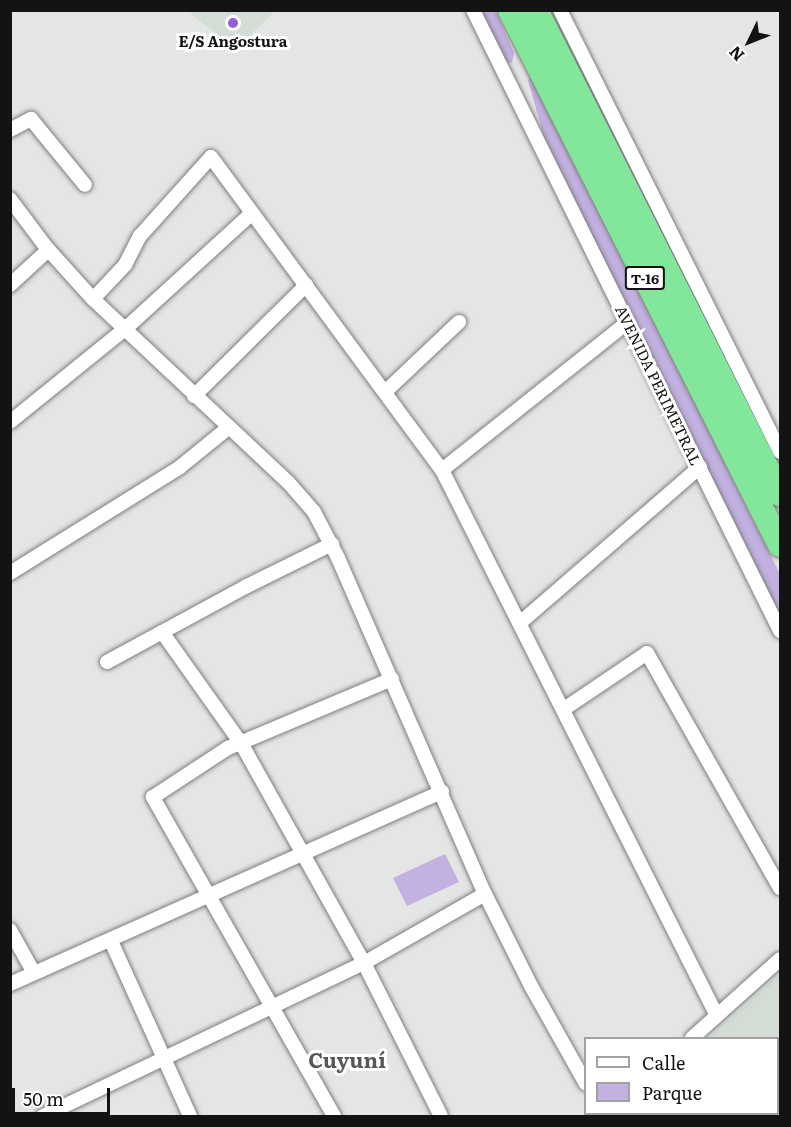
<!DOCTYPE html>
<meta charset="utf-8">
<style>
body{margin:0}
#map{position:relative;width:791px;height:1127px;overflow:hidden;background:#e3e6e4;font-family:Literata,serif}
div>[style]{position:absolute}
.built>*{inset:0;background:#d3ddd5}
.green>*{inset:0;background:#c2b1e1}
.roads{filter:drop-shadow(0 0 2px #7d7f7d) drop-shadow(0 0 2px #7d7f7d)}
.street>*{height:14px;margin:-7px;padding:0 7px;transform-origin:7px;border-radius:7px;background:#fff}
.highway>*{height:24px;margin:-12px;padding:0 12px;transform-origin:12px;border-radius:12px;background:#82e69b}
.dots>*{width:16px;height:16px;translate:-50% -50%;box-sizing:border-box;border:3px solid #fff;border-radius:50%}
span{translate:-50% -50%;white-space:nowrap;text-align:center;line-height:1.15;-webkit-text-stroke:6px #fff;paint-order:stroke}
.shield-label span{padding:2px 4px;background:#fff;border:2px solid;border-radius:4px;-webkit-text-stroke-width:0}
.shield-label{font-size:14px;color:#121312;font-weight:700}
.poi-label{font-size:15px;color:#121312;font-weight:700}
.street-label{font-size:15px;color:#121312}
.district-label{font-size:21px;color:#555856;font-weight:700}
.frame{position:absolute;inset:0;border:12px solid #121312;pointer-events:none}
.legend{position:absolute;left:584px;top:1037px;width:195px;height:78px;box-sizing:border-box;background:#fff;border:2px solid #a0a1a0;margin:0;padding:8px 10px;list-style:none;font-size:18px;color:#121312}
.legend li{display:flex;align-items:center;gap:12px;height:30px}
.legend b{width:30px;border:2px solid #a0a1a0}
.north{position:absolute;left:719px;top:12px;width:60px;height:60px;-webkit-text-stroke:4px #fff;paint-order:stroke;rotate:227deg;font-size:16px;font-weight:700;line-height:24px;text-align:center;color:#121312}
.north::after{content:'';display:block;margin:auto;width:21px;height:27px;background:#121312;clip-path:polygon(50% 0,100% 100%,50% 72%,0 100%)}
.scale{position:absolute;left:12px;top:1088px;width:98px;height:27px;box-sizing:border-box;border:3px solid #121312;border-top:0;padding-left:8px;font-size:18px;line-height:21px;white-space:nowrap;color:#121312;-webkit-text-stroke:4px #fff;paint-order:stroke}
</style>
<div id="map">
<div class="built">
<div style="clip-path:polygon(188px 11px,275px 11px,235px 50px)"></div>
<div style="clip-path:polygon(780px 974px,780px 1116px,622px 1116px,625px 1114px,778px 1114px,778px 1038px,709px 1038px)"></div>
</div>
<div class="green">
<div style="clip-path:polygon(477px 11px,496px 11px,514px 53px,512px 63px,506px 62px)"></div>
<div style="clip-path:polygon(532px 77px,780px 574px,780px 617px,544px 137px,528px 80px)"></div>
<div style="clip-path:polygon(445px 854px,459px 882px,407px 906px,393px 878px)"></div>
</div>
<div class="roads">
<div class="street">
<div style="left:473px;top:10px;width:693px;rotate:63.69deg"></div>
<div style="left:560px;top:10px;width:494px;rotate:63.5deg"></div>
<div style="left:10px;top:130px;width:24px;rotate:-28deg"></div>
<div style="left:31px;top:119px;width:85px;rotate:50.7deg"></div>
<div style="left:10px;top:199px;width:60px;rotate:53.1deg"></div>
<div style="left:46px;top:247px;width:70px;rotate:47.9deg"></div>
<div style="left:93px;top:299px;width:267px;rotate:43.2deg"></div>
<div style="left:288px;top:482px;width:40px;rotate:49deg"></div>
<div style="left:314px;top:512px;width:52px;rotate:62.4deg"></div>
<div style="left:338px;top:558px;width:367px;rotate:66.4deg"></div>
<div style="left:485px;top:894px;width:103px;rotate:63.4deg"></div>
<div style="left:531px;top:986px;width:112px;rotate:60.7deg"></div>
<div style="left:10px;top:285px;width:52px;rotate:-42.6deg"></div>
<div style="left:93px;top:299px;width:47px;rotate:-46.7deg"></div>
<div style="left:125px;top:265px;width:33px;rotate:-63deg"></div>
<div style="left:140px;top:236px;width:106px;rotate:-48.1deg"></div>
<div style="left:211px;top:157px;width:389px;rotate:53.6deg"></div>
<div style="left:442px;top:470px;width:611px;rotate:63.27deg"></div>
<div style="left:385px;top:392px;width:102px;rotate:-43.4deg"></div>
<div style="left:194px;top:396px;width:158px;rotate:-44.7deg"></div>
<div style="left:10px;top:422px;width:148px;rotate:-39deg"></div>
<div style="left:125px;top:329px;width:171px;rotate:-42.4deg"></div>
<div style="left:442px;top:470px;width:238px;rotate:-38.5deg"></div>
<div style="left:10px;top:573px;width:200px;rotate:-31.9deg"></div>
<div style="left:180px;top:467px;width:62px;rotate:-39.1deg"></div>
<div style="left:521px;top:622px;width:237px;rotate:-40.9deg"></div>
<div style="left:162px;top:632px;width:136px;rotate:54.6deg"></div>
<div style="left:241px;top:743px;width:252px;rotate:60.8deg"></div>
<div style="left:364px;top:963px;width:171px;rotate:63.3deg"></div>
<div style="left:107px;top:662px;width:159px;rotate:-28.5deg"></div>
<div style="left:247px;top:586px;width:95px;rotate:-26.3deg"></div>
<div style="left:564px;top:709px;width:100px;rotate:-34deg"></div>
<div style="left:647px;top:653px;width:270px;rotate:60.5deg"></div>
<div style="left:10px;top:930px;width:49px;rotate:60.8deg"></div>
<div style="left:111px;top:941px;width:192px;rotate:65.7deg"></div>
<div style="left:10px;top:984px;width:473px;rotate:-24deg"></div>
<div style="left:692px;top:1038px;width:118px;rotate:-41.9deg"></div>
<div style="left:43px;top:1116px;width:356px;rotate:-25.5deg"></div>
<div style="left:364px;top:963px;width:139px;rotate:-29.7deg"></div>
<div style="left:334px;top:1116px;width:367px;rotate:-119.6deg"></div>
<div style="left:153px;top:797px;width:90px;rotate:-33.2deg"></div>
<div style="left:228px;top:748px;width:178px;rotate:-22.8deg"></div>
<div style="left:605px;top:1116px;width:4px;rotate:-27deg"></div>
</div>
<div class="highway">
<div style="left:510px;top:10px;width:599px;rotate:63.22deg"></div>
<div style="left:536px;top:10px;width:542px;rotate:63.25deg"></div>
</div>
</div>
<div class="dots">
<div style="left:233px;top:23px;background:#925fd8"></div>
</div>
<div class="shield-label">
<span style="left:645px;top:278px">T-16</span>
</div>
<div class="poi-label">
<span style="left:233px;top:41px">E/S Angostura</span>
</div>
<div class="street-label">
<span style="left:659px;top:385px;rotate:64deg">AVENIDA PERIMETRAL</span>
</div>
<div class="district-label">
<span style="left:347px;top:1059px">Cuyuní</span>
</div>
<div class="frame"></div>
<ul class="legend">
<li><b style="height:8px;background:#fff"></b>Calle</li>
<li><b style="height:16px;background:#c2b1e1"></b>Parque</li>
</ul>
<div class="north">N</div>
<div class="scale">50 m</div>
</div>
